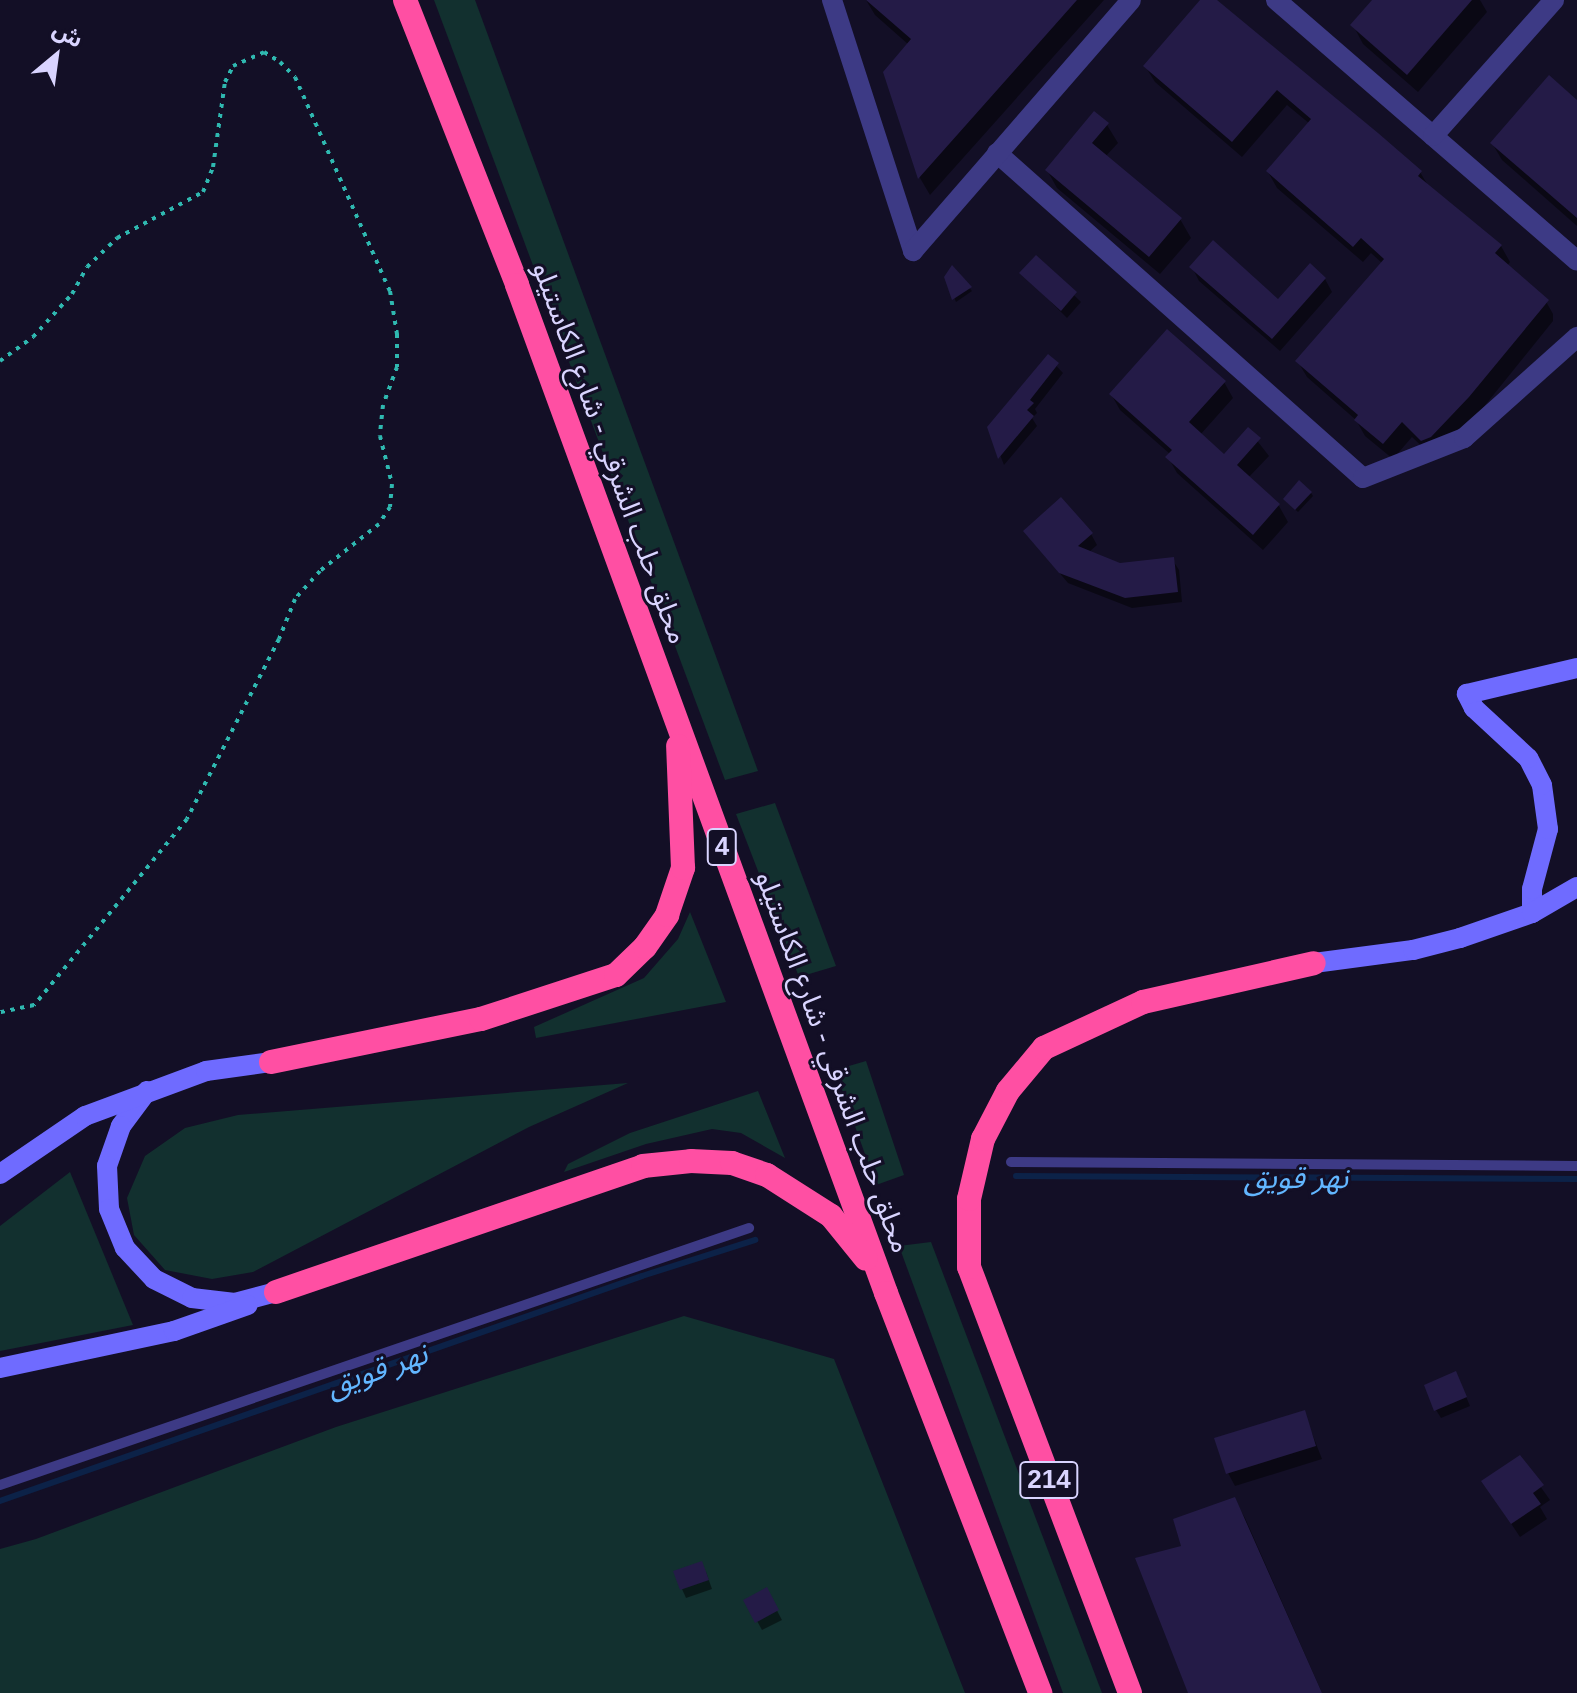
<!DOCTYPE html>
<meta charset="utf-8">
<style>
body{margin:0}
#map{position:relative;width:1577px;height:1693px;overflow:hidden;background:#130f26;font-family:Helvetica,"Noto Sans Arabic",sans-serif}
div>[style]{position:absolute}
.green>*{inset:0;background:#12302f}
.shadow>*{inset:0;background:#0007}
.stream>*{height:6px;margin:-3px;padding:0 3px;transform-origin:3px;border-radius:3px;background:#0c2248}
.building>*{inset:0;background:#241b47}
.path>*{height:4px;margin-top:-2px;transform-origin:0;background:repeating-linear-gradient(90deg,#2fb8b0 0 4px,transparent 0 10px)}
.lane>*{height:10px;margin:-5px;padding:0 5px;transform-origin:5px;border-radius:5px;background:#3d3a85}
.street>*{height:20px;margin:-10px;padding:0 10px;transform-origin:10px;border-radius:10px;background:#3d3a85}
.secondary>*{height:20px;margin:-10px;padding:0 10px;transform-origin:10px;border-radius:10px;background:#6f6bff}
.highway>*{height:24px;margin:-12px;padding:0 12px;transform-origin:12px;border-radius:12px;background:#ff4fa3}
span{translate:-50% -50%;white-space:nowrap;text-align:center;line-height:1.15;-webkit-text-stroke:6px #130f26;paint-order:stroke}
.shield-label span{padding:2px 6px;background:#130f26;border:2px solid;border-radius:6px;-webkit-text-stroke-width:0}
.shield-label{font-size:26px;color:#d9d4ff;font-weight:700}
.street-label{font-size:28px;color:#d9d4ff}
.water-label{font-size:30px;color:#62b6ff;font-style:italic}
.north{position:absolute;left:16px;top:16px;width:80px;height:80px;-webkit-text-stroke:6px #130f26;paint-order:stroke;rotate:29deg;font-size:22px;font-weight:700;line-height:32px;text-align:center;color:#d9d4ff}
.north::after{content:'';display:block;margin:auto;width:28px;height:36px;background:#d9d4ff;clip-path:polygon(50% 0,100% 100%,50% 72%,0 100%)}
</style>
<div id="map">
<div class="green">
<div style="clip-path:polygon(434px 0,475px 0,758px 771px,725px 780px)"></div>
<div style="clip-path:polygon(775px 803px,836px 966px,799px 977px,736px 814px)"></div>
<div style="clip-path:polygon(690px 912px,726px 1002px,536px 1038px,534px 1027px,644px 978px,678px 939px)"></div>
<div style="clip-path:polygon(866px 1061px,904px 1175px,876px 1185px,835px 1070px)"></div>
<div style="clip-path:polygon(628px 1083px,529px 1127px,253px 1272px,212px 1279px,165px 1270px,134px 1235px,127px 1198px,145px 1156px,185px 1128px,238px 1115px)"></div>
<div style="clip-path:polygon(758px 1091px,785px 1158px,741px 1133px,712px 1129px,646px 1144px,564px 1172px,568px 1164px,630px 1133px)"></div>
<div style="clip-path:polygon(70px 1172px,133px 1325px,0 1351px,0 1226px)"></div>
<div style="clip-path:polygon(931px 1242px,1102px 1693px,1063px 1693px,899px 1246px)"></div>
<div style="clip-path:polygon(684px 1316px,834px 1359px,965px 1693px,0 1693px,0 1549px,36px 1539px,336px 1427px)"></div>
</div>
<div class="shadow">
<div style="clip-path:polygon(866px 0,1104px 0,930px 195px,920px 178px,885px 73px,909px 45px,875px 15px)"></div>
<div style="clip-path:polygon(1203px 0,1214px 0,1420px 172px,1430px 189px,1501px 246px,1510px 262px,1507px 266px,1544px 298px,1553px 314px,1553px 321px,1478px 414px,1432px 456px,1412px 437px,1393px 459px,1365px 436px,1356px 420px,1307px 377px,1298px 362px,1382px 263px,1371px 253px,1363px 262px,1277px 188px,1268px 172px,1310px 124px,1287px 105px,1242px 157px,1155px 82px,1145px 66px)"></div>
<div style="clip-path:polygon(1375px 0,1480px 0,1487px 12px,1418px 92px,1363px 44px,1353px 25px)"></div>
<div style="clip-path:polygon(1577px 103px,1577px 226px,1502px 160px,1492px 143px)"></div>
<div style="clip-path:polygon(1107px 125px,1118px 143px,1105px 157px,1180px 219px,1191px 238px,1160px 274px,1057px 188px,1047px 170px)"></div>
<div style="clip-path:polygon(1036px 258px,1081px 302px,1067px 318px,1022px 273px)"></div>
<div style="clip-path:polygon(1192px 267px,1279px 302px,1325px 279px,1332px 292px,1280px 351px,1199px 281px)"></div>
<div style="clip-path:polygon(952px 268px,972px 291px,956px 302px,946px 278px)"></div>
<div style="clip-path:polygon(1048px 357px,1063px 373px,1035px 409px,1037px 413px,1032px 418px,1037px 426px,1004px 465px,989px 427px)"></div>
<div style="clip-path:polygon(1224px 382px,1233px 398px,1200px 435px,1224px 456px,1248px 429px,1269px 456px,1248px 478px,1279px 506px,1288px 522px,1263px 550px,1177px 473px,1168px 457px,1170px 454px,1120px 410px,1111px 394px)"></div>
<div style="clip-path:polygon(1311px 493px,1313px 496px,1298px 512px,1287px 502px)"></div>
<div style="clip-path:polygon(1025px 532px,1091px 534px,1097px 545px,1089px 552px,1120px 565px,1172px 559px,1179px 570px,1182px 602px,1132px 608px,1068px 583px)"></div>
<div style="clip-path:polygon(1460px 1382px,1470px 1406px,1441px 1418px,1436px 1410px)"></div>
<div style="clip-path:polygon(1304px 1413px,1322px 1459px,1235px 1486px,1228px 1473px)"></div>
<div style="clip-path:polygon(1520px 1458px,1550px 1500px,1540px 1507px,1547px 1519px,1520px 1537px,1492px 1495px)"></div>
<div style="clip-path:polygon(1234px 1499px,1245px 1518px,1322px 1693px,1190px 1693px,1183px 1547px)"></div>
<div style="clip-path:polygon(706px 1572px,712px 1589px,686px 1598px,682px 1589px)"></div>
<div style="clip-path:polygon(766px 1590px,782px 1620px,762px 1630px,746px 1601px)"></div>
</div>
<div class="stream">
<div style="left:1016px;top:1176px;width:561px;rotate:0.31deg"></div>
<div style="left:0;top:1501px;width:680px;rotate:-19.31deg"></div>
<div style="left:642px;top:1276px;width:119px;rotate:-17.7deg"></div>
</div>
<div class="building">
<div style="clip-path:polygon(866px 0,1077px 0,918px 179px,883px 72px,911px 39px)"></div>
<div style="clip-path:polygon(1200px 0,1217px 0,1378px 133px,1422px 171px,1418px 176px,1502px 245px,1495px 253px,1549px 300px,1469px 397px,1431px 437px,1421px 441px,1402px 422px,1383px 444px,1354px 420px,1358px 415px,1295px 361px,1384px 259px,1361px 238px,1353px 247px,1266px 171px,1311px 119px,1277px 90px,1232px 142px,1143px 66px)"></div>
<div style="clip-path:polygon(1372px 0,1472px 0,1407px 75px,1350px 25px)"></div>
<div style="clip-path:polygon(1549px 75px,1577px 100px,1577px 218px,1490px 143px)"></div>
<div style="clip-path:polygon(1094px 111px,1109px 123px,1092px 143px,1182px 218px,1149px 257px,1045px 170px)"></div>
<div style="clip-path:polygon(1213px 240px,1278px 299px,1310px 263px,1326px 278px,1272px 339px,1189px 267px)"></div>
<div style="clip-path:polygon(1036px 255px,1077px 292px,1061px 311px,1019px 273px)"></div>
<div style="clip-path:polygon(952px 265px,972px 287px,952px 300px,944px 277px)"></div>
<div style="clip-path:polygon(1167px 329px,1226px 381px,1189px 422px,1224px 454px,1248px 427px,1261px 438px,1237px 465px,1280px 504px,1253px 535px,1165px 457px,1172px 450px,1109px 394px)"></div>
<div style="clip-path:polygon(1048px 354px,1059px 363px,1030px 400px,1034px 403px,1027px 410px,1034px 416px,998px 459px,987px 427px)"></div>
<div style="clip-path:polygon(1299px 480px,1312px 492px,1295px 510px,1283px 499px)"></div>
<div style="clip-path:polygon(1061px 497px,1093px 533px,1078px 546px,1120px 563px,1174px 557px,1178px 592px,1125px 598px,1059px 573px,1023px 531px)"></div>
<div style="clip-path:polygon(1456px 1371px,1467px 1397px,1434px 1411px,1424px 1385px)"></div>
<div style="clip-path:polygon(1305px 1410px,1316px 1446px,1226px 1474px,1214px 1438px)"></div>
<div style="clip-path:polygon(1520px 1455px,1544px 1485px,1533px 1493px,1541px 1504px,1511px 1524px,1481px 1481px)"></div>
<div style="clip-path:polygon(1235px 1497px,1322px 1693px,1188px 1693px,1135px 1558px,1181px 1546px,1173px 1519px)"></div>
<div style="clip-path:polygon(702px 1561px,709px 1580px,680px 1590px,673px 1571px)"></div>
<div style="clip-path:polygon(767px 1587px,779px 1610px,755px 1623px,743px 1600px)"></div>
</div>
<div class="path">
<div style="left:0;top:361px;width:41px;rotate:-36deg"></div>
<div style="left:33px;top:337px;width:58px;rotate:-47.8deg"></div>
<div style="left:72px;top:294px;width:31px;rotate:-61deg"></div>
<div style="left:87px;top:267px;width:42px;rotate:-44deg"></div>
<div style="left:117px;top:238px;width:98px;rotate:-28.1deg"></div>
<div style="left:203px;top:192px;width:27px;rotate:-68deg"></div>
<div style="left:213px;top:167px;width:86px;rotate:-82deg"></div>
<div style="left:225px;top:82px;width:18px;rotate:-63deg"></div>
<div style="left:233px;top:66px;width:34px;rotate:-24deg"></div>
<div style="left:264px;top:52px;width:19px;rotate:32deg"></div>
<div style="left:280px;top:62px;width:21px;rotate:45deg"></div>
<div style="left:295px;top:77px;width:234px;rotate:66.1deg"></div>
<div style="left:390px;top:291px;width:44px;rotate:80.8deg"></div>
<div style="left:397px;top:334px;width:33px;rotate:90deg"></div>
<div style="left:397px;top:367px;width:40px;rotate:110.2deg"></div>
<div style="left:383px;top:405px;width:31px;rotate:96deg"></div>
<div style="left:380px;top:436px;width:49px;rotate:76deg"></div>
<div style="left:392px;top:484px;width:23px;rotate:95deg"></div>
<div style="left:390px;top:507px;width:20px;rotate:123deg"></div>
<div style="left:379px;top:524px;width:75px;rotate:141.5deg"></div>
<div style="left:320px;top:571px;width:38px;rotate:132deg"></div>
<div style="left:295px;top:599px;width:43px;rotate:111.8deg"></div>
<div style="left:279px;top:639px;width:202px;rotate:117.1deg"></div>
<div style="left:187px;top:819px;width:241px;rotate:129.4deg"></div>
<div style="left:34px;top:1005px;width:35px;rotate:168deg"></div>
</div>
<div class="lane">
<div style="left:1011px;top:1162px;width:566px;rotate:0.4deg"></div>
<div style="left:0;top:1485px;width:792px;rotate:-18.94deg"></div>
</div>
<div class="street">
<div style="left:832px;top:0;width:264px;rotate:72.1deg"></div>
<div style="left:1276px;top:0;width:398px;rotate:40.9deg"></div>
<div style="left:1433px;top:136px;width:182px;rotate:-48.3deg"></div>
<div style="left:997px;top:153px;width:489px;rotate:41.6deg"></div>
<div style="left:1363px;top:478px;width:109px;rotate:-21.6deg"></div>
<div style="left:1464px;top:438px;width:152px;rotate:-41.8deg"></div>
<div style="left:913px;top:251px;width:332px;rotate:-49deg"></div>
</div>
<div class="secondary">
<div style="left:1532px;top:913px;width:24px;rotate:-90deg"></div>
<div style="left:1532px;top:889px;width:62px;rotate:-75.1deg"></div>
<div style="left:1548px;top:829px;width:44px;rotate:-97.8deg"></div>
<div style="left:1542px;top:785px;width:30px;rotate:-117deg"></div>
<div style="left:1528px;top:758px;width:74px;rotate:-137.2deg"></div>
<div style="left:1474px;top:708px;width:16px;rotate:-117deg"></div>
<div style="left:1467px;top:694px;width:113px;rotate:-13.3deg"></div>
<div style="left:1314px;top:963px;width:100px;rotate:-7.5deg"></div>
<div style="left:1413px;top:950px;width:49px;rotate:-14.3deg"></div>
<div style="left:1460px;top:938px;width:76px;rotate:-19.1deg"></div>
<div style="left:1532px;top:913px;width:52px;rotate:-30deg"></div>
<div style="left:147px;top:1091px;width:44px;rotate:126.6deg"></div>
<div style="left:121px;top:1126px;width:42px;rotate:109.3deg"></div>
<div style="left:107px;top:1166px;width:43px;rotate:87.3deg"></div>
<div style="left:109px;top:1209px;width:42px;rotate:67.7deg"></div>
<div style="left:125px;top:1248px;width:42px;rotate:46.9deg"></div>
<div style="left:154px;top:1279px;width:42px;rotate:26.6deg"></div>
<div style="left:192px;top:1298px;width:43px;rotate:6.6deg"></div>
<div style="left:235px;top:1303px;width:42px;rotate:-15deg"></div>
<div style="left:0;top:1174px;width:103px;rotate:-34.3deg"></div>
<div style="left:85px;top:1116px;width:129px;rotate:-20.4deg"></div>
<div style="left:206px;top:1071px;width:66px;rotate:-7.9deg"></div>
<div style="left:0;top:1368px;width:178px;rotate:-12deg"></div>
<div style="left:174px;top:1331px;width:78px;rotate:-19.4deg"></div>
</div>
<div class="highway">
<div style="left:405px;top:0;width:306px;rotate:68.5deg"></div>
<div style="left:517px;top:285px;width:1073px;rotate:69.89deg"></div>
<div style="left:886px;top:1293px;width:429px;rotate:68.9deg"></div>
<div style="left:271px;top:1062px;width:214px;rotate:-11.6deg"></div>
<div style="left:481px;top:1019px;width:142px;rotate:-18.1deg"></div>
<div style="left:616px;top:975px;width:40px;rotate:-44deg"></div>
<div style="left:645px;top:947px;width:39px;rotate:-55deg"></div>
<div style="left:667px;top:915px;width:50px;rotate:-71.2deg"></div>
<div style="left:683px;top:868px;width:122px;rotate:-92.3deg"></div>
<div style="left:276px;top:1292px;width:388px;rotate:-18.9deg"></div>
<div style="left:643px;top:1166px;width:48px;rotate:-5.9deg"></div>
<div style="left:691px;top:1161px;width:41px;rotate:2.8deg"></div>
<div style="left:732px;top:1163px;width:37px;rotate:19deg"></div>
<div style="left:767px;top:1175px;width:76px;rotate:32.6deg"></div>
<div style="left:831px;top:1216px;width:55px;rotate:50.9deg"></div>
<div style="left:1130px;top:1693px;width:455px;rotate:-110.7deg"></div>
<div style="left:969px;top:1267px;width:68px;rotate:-90deg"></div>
<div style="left:969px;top:1199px;width:62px;rotate:-76.9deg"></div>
<div style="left:983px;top:1139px;width:54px;rotate:-62.5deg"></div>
<div style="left:1008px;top:1091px;width:56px;rotate:-50.1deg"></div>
<div style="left:1044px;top:1048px;width:109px;rotate:-24.9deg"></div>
<div style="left:1143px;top:1002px;width:175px;rotate:-12.8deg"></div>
</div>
<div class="shield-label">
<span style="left:722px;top:847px">4</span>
<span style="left:1049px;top:1480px">214</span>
</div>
<div class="street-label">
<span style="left:610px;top:453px;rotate:70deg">محلق حلب الشرقي - شارع الكاستيلو</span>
<span style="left:833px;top:1062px;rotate:70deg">محلق حلب الشرقي - شارع الكاستيلو</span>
</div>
<div class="water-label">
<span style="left:1296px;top:1178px">نهر قويق</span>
<span style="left:377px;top:1370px;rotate:-19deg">نهر قويق</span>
</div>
<div class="north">ش</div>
</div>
